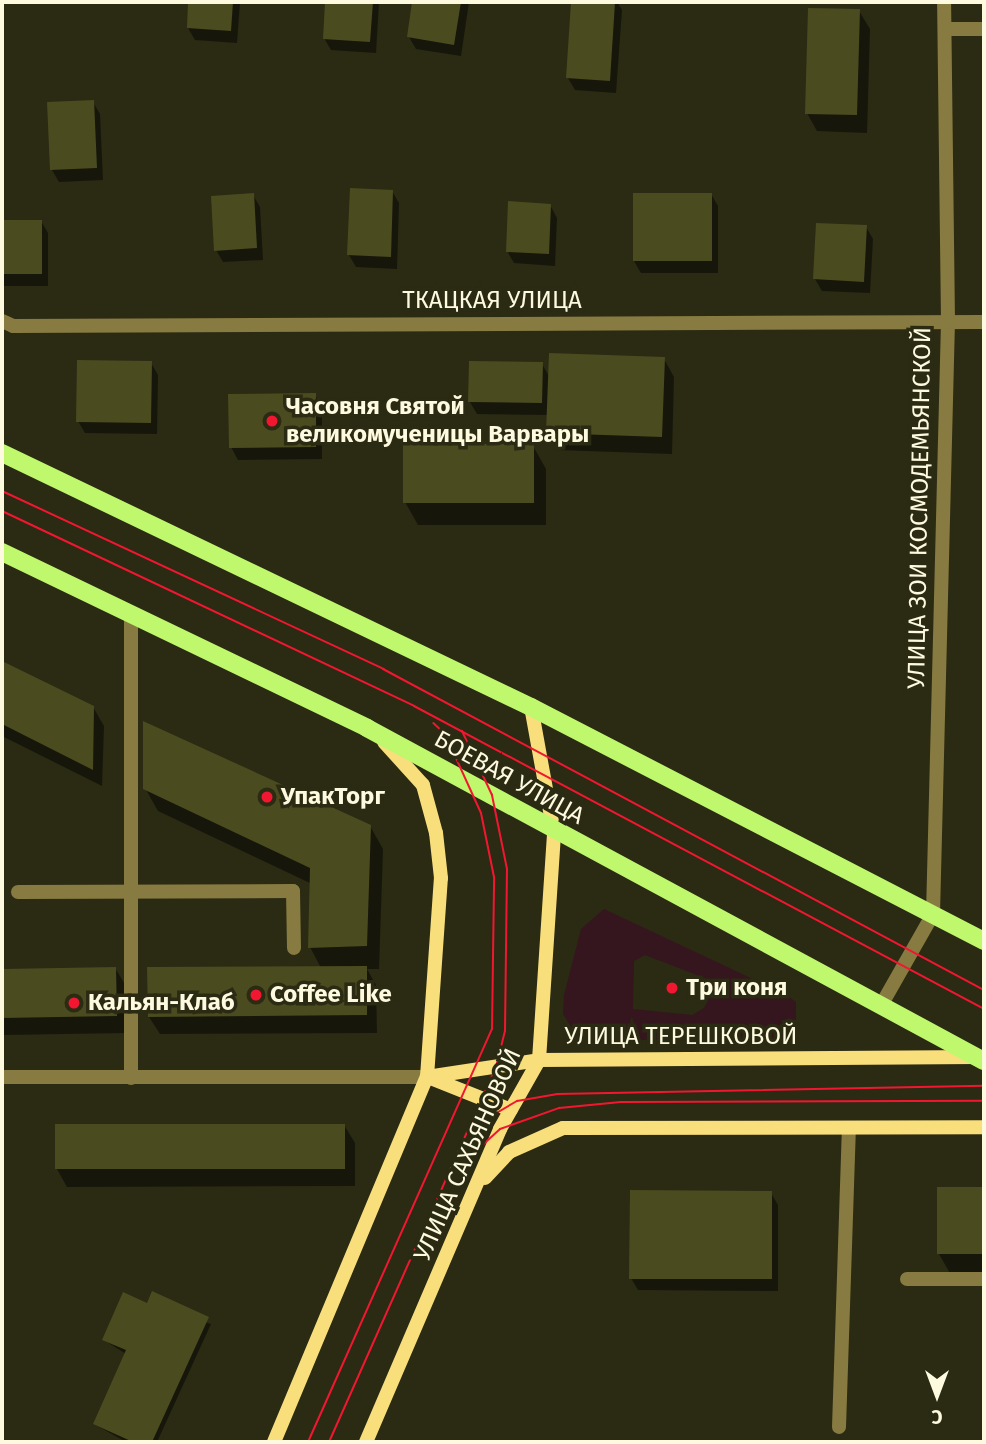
<!DOCTYPE html>
<meta charset="utf-8">
<style>
body{margin:0}
#map{position:relative;width:986px;height:1444px;overflow:hidden;background:#2b2a13;font-family:"Fira Sans",sans-serif}
div>[style]{position:absolute}
.green>*{inset:0;background:#35161e}
.shadow>*{inset:0;background:#0007}
.building>*{inset:0;background:#4b4b20}
.service>*{height:14px;margin:-7px;padding:0 7px;transform-origin:7px;border-radius:7px;background:#877b41}
.minor>*{height:14px;margin:-7px;padding:0 7px;transform-origin:7px;border-radius:7px;background:#877b41}
.secondary>*{height:14px;margin:-7px;padding:0 7px;transform-origin:7px;border-radius:7px;background:#f8df7c}
.primary>*{height:18px;margin:-9px;padding:0 9px;transform-origin:9px;border-radius:9px;background:#bff76d}
.tram>*{height:2px;margin:-1px;padding:0 1px;transform-origin:1px;border-radius:1px;background:#f21731}
.dots>*{width:19px;height:19px;translate:-50% -50%;box-sizing:border-box;border:4px solid #2b2a13;border-radius:50%}
span{translate:-50% -50%;white-space:nowrap;text-align:center;line-height:1.15;-webkit-text-stroke:7px #2b2a13;paint-order:stroke}
.street-label{font-size:24px;color:#fdfadf}
.poi-label{font-size:24px;color:#fdfadf;font-weight:700}
.left{translate:0 -50%;text-align:left}
.frame{position:absolute;inset:0;border:4px solid #fdfadf;pointer-events:none}
.north{position:absolute;left:902px;top:1360px;width:70px;height:70px;-webkit-text-stroke:5px #2b2a13;paint-order:stroke;rotate:180deg;font-size:19px;font-weight:700;line-height:28px;text-align:center;color:#fdfadf}
.north::after{content:'';display:block;margin:auto;width:24px;height:32px;background:#fdfadf;clip-path:polygon(50% 0,100% 100%,50% 72%,0 100%)}
</style>
<div id="map">
<div class="green">
<div style="clip-path:polygon(evenodd,604px 909px,785px 994px,796px 1002px,796px 1028px,768px 1040px,611px 1040px,574px 1032px,563px 1014px,564px 995px,581px 929px,604px 909px,645px 955px,707px 979px,711px 994px,704px 1008px,692px 1015px,633px 1009px,634px 961px,645px 955px)"></div>
</div>
<div class="shadow">
<div style="clip-path:polygon(190px 2px,240px 2px,237px 43px,195px 40px,188px 28px)"></div>
<div style="clip-path:polygon(327px 2px,379px 2px,376px 53px,331px 50px,324px 38px)"></div>
<div style="clip-path:polygon(414px 2px,469px 2px,461px 56px,416px 49px,409px 37px)"></div>
<div style="clip-path:polygon(573px 2px,617px 2px,622px 10px,616px 93px,575px 90px,568px 78px)"></div>
<div style="clip-path:polygon(859px 11px,870px 29px,867px 133px,817px 131px,807px 113px)"></div>
<div style="clip-path:polygon(93px 102px,100px 114px,103px 180px,59px 182px,52px 170px)"></div>
<div style="clip-path:polygon(392px 191px,399px 203px,397px 269px,356px 267px,349px 255px)"></div>
<div style="clip-path:polygon(711px 194px,718px 206px,718px 273px,641px 273px,634px 261px)"></div>
<div style="clip-path:polygon(253px 195px,260px 207px,263px 260px,223px 262px,216px 250px)"></div>
<div style="clip-path:polygon(550px 205px,557px 218px,555px 266px,514px 263px,507px 251px)"></div>
<div style="clip-path:polygon(2px 221px,41px 221px,48px 233px,48px 286px,3px 286px)"></div>
<div style="clip-path:polygon(866px 227px,873px 239px,870px 293px,822px 291px,815px 279px)"></div>
<div style="clip-path:polygon(664px 359px,674px 377px,672px 454px,558px 450px,548px 432px,549px 415px,477px 414px,470px 402px,542px 364px,550px 378px)"></div>
<div style="clip-path:polygon(151px 363px,158px 375px,157px 434px,85px 433px,78px 421px)"></div>
<div style="clip-path:polygon(315px 395px,322px 407px,322px 459px,238px 460px,231px 447px)"></div>
<div style="clip-path:polygon(533px 446px,546px 469px,546px 525px,418px 525px,405px 502px)"></div>
<div style="clip-path:polygon(2px 663px,93px 707px,104px 726px,102px 786px,2px 736px)"></div>
<div style="clip-path:polygon(145px 788px,370px 826px,383px 849px,379px 969px,367px 969px,376px 985px,377px 1033px,160px 1034px,149px 1017px,321px 968px,310px 947px,312px 884px,158px 811px)"></div>
<div style="clip-path:polygon(115px 968px,126px 986px,126px 1033px,2px 1035px,2px 970px)"></div>
<div style="clip-path:polygon(344px 1125px,355px 1143px,355px 1186px,67px 1187px,57px 1169px)"></div>
<div style="clip-path:polygon(939px 1189px,984px 1189px,984px 1284px,956px 1284px,939px 1254px)"></div>
<div style="clip-path:polygon(771px 1193px,778px 1205px,778px 1291px,638px 1290px,631px 1278px)"></div>
<div style="clip-path:polygon(148px 1305px,211px 1324px,157px 1442px,126px 1442px,94px 1424px,126px 1354px,104px 1340px)"></div>
</div>
<div class="building">
<div style="clip-path:polygon(188px 2px,233px 2px,231px 31px,187px 28px)"></div>
<div style="clip-path:polygon(325px 2px,373px 2px,370px 42px,323px 39px)"></div>
<div style="clip-path:polygon(412px 2px,461px 2px,454px 45px,407px 37px)"></div>
<div style="clip-path:polygon(571px 2px,615px 2px,610px 81px,566px 78px)"></div>
<div style="clip-path:polygon(808px 8px,860px 9px,857px 115px,805px 114px)"></div>
<div style="clip-path:polygon(94px 100px,97px 168px,50px 170px,47px 102px)"></div>
<div style="clip-path:polygon(350px 188px,393px 190px,391px 257px,347px 255px)"></div>
<div style="clip-path:polygon(254px 193px,257px 248px,214px 251px,211px 196px)"></div>
<div style="clip-path:polygon(633px 193px,712px 193px,712px 261px,633px 261px)"></div>
<div style="clip-path:polygon(508px 201px,551px 204px,549px 254px,506px 252px)"></div>
<div style="clip-path:polygon(2px 220px,42px 220px,42px 274px,2px 274px)"></div>
<div style="clip-path:polygon(816px 223px,867px 225px,864px 282px,813px 279px)"></div>
<div style="clip-path:polygon(549px 353px,665px 357px,662px 437px,546px 433px)"></div>
<div style="clip-path:polygon(77px 360px,152px 361px,151px 423px,76px 422px)"></div>
<div style="clip-path:polygon(469px 361px,543px 362px,542px 403px,468px 402px)"></div>
<div style="clip-path:polygon(316px 393px,316px 447px,229px 448px,228px 394px)"></div>
<div style="clip-path:polygon(403px 444px,534px 444px,534px 503px,403px 503px)"></div>
<div style="clip-path:polygon(2px 661px,94px 706px,93px 770px,2px 724px)"></div>
<div style="clip-path:polygon(143px 721px,371px 825px,367px 946px,308px 948px,310px 868px,143px 789px)"></div>
<div style="clip-path:polygon(367px 966px,367px 1015px,148px 1017px,147px 967px)"></div>
<div style="clip-path:polygon(116px 967px,117px 1016px,2px 1018px,2px 969px)"></div>
<div style="clip-path:polygon(55px 1124px,345px 1124px,345px 1169px,55px 1169px)"></div>
<div style="clip-path:polygon(937px 1187px,984px 1187px,984px 1254px,937px 1254px)"></div>
<div style="clip-path:polygon(630px 1190px,772px 1191px,772px 1279px,629px 1279px)"></div>
<div style="clip-path:polygon(152px 1291px,209px 1317px,152px 1442px,133px 1442px,93px 1424px,126px 1350px,102px 1340px,123px 1292px,147px 1303px)"></div>
</div>
<div class="service">
<div style="left:945px;top:29px;width:39px"></div>
<div style="left:131px;top:617px;width:461px;rotate:90deg"></div>
<div style="left:18px;top:892px;width:275px;rotate:-0.2deg"></div>
<div style="left:293px;top:891px;width:57px;rotate:89deg"></div>
<div style="left:907px;top:1279px;width:77px"></div>
<div style="left:839px;top:1427px;width:299px;rotate:-88.1deg"></div>
</div>
<div class="minor">
<div style="left:2px;top:321px;width:12px;rotate:24deg"></div>
<div style="left:13px;top:326px;width:971px;rotate:-0.24deg"></div>
<div style="left:883px;top:1002px;width:101px;rotate:-60.4deg"></div>
<div style="left:933px;top:914px;width:592px;rotate:-88.55deg"></div>
<div style="left:948px;top:322px;width:320px;rotate:-90.7deg"></div>
<div style="left:2px;top:1077px;width:425px"></div>
</div>
<div class="secondary">
<div style="left:427px;top:1077px;width:113px;rotate:-8.6deg"></div>
<div style="left:539px;top:1060px;width:439px;rotate:-0.4deg"></div>
<div style="left:428px;top:1077px;width:89px;rotate:21.7deg"></div>
<div style="left:485px;top:1178px;width:35px;rotate:-47deg"></div>
<div style="left:509px;top:1152px;width:59px;rotate:-24deg"></div>
<div style="left:563px;top:1128px;width:421px;rotate:-0.1deg"></div>
<div style="left:274px;top:1442px;width:396px;rotate:-67.3deg"></div>
<div style="left:427px;top:1077px;width:199px;rotate:-86deg"></div>
<div style="left:441px;top:878px;width:45px;rotate:-96.3deg"></div>
<div style="left:436px;top:833px;width:50px;rotate:-105.2deg"></div>
<div style="left:423px;top:785px;width:58px;rotate:-132.2deg"></div>
<div style="left:366px;top:1442px;width:340px;rotate:-66.8deg"></div>
<div style="left:500px;top:1129px;width:79px;rotate:-60.5deg"></div>
<div style="left:539px;top:1060px;width:227px;rotate:-86.2deg"></div>
<div style="left:554px;top:833px;width:128px;rotate:-100.3deg"></div>
</div>
<div class="primary">
<div style="left:2px;top:453px;width:587px;rotate:25.65deg"></div>
<div style="left:531px;top:707px;width:510px;rotate:27.32deg"></div>
<div style="left:2px;top:552px;width:405px;rotate:25.7deg"></div>
<div style="left:367px;top:728px;width:701px;rotate:28.36deg"></div>
</div>
<div class="tram">
<div style="left:2px;top:491px;width:421px;rotate:25deg"></div>
<div style="left:383px;top:669px;width:681px;rotate:28.11deg"></div>
<div style="left:2px;top:511px;width:456px;rotate:25.3deg"></div>
<div style="left:414px;top:706px;width:646px;rotate:27.99deg"></div>
<div style="left:469px;top:1129px;width:56px;rotate:-30.3deg"></div>
<div style="left:517px;top:1101px;width:41px;rotate:-9.9deg"></div>
<div style="left:557px;top:1094px;width:427px;rotate:-1.1deg"></div>
<div style="left:454px;top:1171px;width:62px;rotate:-42.4deg"></div>
<div style="left:500px;top:1129px;width:63px;rotate:-19.6deg"></div>
<div style="left:559px;top:1108px;width:62px;rotate:-5.5deg"></div>
<div style="left:621px;top:1102px;width:363px;rotate:-0.2deg"></div>
<div style="left:308px;top:1442px;width:452px;rotate:-66deg"></div>
<div style="left:492px;top:1029px;width:152px;rotate:-89.2deg"></div>
<div style="left:494px;top:877px;width:65px;rotate:-101.5deg"></div>
<div style="left:481px;top:813px;width:87px;rotate:-114.5deg"></div>
<div style="left:445px;top:734px;width:16px;rotate:-137deg"></div>
<div style="left:329px;top:1442px;width:411px;rotate:-66deg"></div>
<div style="left:496px;top:1067px;width:37px;rotate:-76deg"></div>
<div style="left:505px;top:1031px;width:162px;rotate:-89.3deg"></div>
<div style="left:507px;top:869px;width:76px;rotate:-101.5deg"></div>
<div style="left:492px;top:795px;width:71px;rotate:-115.1deg"></div>
</div>
<div class="dots">
<div style="left:272px;top:421px;background:#f21731"></div>
<div style="left:267px;top:797px;background:#f21731"></div>
<div style="left:672px;top:988px;background:#f21731"></div>
<div style="left:256px;top:995px;background:#f21731"></div>
<div style="left:74px;top:1003px;background:#f21731"></div>
</div>
<div class="street-label">
<span style="left:492px;top:301px">ТКАЦКАЯ УЛИЦА</span>
<span style="left:920px;top:508px;rotate:-89deg">УЛИЦА ЗОИ КОСМОДЕМЬЯНСКОЙ</span>
<span style="left:509px;top:778px;rotate:29deg">БОЕВАЯ УЛИЦА</span>
<span style="left:681px;top:1037px">УЛИЦА ТЕРЕШКОВОЙ</span>
<span style="left:468px;top:1155px;rotate:-66deg">УЛИЦА САХЬЯНОВОЙ</span>
</div>
<div class="poi-label">
<span class="left" style="left:286px;top:421px">Часовня Святой<br>великомученицы Варвары</span>
<span class="left" style="left:281px;top:797px">УпакТорг</span>
<span class="left" style="left:686px;top:988px">Три коня</span>
<span class="left" style="left:270px;top:995px">Coffee Like</span>
<span class="left" style="left:88px;top:1003px">Кальян-Клаб</span>
</div>
<div class="frame"></div>
<div class="north">С</div>
</div>
